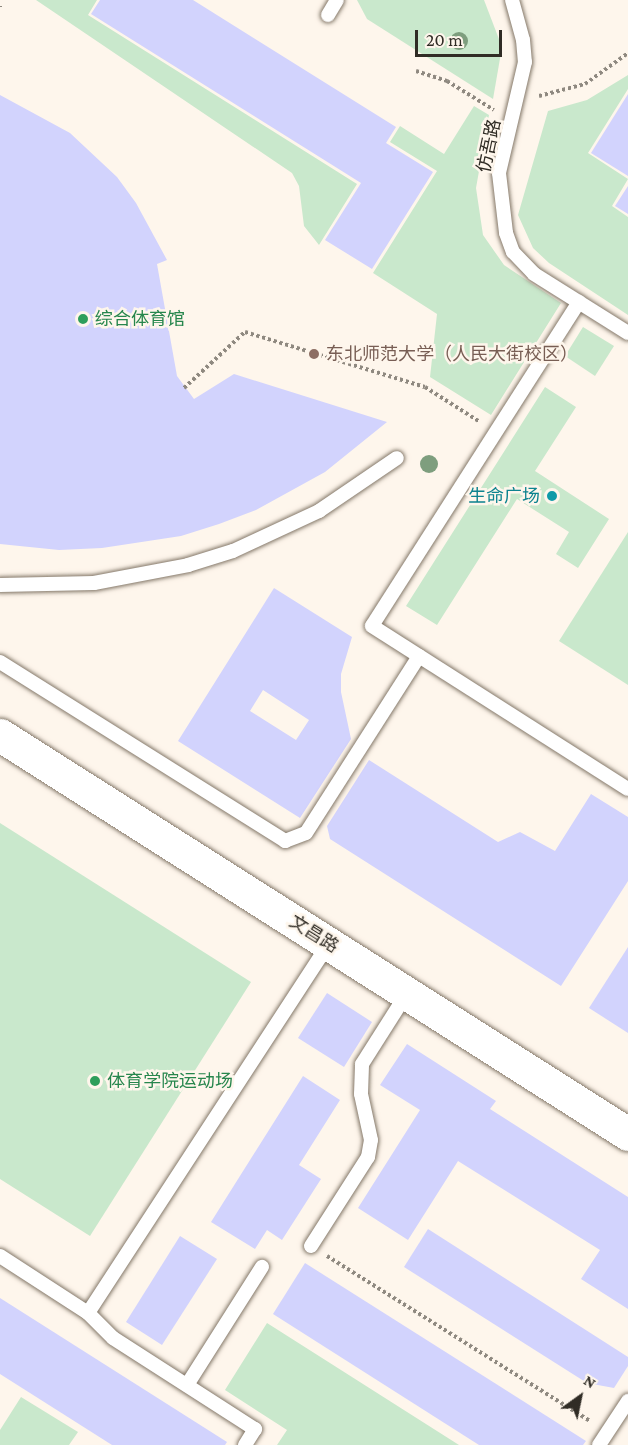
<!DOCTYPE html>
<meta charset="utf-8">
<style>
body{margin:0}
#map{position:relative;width:628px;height:1445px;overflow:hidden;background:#fef6ec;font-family:"Crimson Pro","Noto Sans SC",serif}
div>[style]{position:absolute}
.green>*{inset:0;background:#c9e8cc}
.building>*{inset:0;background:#d2d3fd}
.path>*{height:4px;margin-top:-2px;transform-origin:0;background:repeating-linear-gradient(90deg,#8f8980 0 3px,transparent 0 6px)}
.roads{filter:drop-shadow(0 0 2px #847869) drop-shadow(0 0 2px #847869)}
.service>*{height:14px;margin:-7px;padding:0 7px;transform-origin:7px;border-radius:7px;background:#fff}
.tertiary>*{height:33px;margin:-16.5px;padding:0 16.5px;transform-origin:16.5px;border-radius:16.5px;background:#fff}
.trees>*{width:18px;height:18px;margin:-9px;border-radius:50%;background:#7e9e7e}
.dots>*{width:16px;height:16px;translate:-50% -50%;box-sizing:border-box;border:3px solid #fef6ec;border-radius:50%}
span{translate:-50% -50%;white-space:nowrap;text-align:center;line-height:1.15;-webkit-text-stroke:5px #fef6ec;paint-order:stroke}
.street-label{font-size:18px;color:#302c25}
.leisure-label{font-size:18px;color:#27864d}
.left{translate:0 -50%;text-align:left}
.education-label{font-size:18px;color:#785e54}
.culture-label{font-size:18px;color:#0d838f}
.right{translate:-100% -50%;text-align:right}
.north{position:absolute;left:550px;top:1367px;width:60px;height:60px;-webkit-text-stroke:4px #fef6ec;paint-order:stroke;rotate:33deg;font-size:16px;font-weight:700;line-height:24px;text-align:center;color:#302c25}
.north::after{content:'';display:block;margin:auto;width:21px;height:27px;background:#302c25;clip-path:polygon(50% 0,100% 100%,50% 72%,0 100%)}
.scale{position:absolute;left:415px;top:30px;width:87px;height:27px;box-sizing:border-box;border:3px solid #302c25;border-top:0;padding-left:8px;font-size:18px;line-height:21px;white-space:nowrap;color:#302c25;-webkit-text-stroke:4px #fef6ec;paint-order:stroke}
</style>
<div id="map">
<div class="green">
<div style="clip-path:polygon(36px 0,97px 0,88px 15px,357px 184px,319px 245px,304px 226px,299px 186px,292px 173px)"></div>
<div style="clip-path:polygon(357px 0,484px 0,502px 47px,493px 99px,367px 19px)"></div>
<div style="clip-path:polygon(628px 75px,628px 89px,588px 153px,628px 179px,612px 206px,628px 217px,628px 315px,549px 263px,533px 248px,518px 215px,548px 111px,587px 100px)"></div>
<div style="clip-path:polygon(474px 106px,489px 115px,476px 188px,483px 235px,504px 265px,561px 303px,491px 415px,430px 377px,437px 314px,373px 273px,437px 171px,390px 142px,400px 126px,444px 154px)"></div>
<div style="clip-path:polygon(583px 327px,614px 346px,595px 376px,565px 356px)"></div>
<div style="clip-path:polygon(545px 387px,576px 407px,535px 471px,609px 519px,578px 568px,556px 554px,569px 532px,517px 499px,437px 625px,406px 606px)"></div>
<div style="clip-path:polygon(628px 532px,628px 685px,559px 641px)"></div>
<div style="clip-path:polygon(0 823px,251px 982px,90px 1236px,0 1179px)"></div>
<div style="clip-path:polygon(267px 1323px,459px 1445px,277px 1445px,287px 1430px,225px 1390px)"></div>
<div style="clip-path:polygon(21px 1397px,78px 1432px,69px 1445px,0 1445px,0 1430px)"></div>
</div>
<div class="building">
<div style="clip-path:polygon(100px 0,193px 0,396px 127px,386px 143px,433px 172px,372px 269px,325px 240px,361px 183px,91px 14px)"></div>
<div style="clip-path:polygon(628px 94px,628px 176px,591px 153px)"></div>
<div style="clip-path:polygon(0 95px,70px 133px,117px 177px,136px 203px,167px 260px,157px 264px,177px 376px,194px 399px,234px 374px,387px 422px,325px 472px,256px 510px,219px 524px,181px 536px,102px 548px,59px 550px,0 544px)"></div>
<div style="clip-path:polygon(628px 186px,628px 214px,615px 206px)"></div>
<div style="clip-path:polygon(evenodd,274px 588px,352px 637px,341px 674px,341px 692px,351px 739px,300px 818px,178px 741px,274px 588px,263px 690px,309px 720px,296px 740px,250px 711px,263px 690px)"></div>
<div style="clip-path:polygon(369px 760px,498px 842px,520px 832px,555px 851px,591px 794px,628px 817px,628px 881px,561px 986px,330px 839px,327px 826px)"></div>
<div style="clip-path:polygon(628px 947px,628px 1033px,589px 1008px)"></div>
<div style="clip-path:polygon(327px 993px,372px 1022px,344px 1067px,298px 1038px)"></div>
<div style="clip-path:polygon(407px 1044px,496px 1101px,490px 1109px,628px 1197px,628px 1309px,581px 1279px,600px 1250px,458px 1161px,408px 1240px,358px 1208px,420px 1110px,380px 1085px)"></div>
<div style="clip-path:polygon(303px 1076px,340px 1100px,299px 1165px,321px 1179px,282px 1240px,267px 1230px,255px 1249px,211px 1222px)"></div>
<div style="clip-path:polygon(428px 1229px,628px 1357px,628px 1366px,614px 1388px,587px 1383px,404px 1267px)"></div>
<div style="clip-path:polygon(180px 1236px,217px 1259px,162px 1345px,126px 1322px)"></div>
<div style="clip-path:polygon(305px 1263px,586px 1441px,583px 1445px,479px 1445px,273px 1314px)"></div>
<div style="clip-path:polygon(0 1298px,227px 1442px,225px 1445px,112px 1445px,0 1374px)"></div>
</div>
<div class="path">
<div style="left:0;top:6px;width:1px;rotate:90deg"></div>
<div style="left:416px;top:71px;width:33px;rotate:18deg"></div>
<div style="left:447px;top:81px;width:55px;rotate:31.7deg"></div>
<div style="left:539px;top:96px;width:48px;rotate:-14.6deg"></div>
<div style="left:585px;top:84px;width:53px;rotate:-35.8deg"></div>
<div style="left:184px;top:388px;width:83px;rotate:-42.6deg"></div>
<div style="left:245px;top:332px;width:188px;rotate:17deg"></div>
<div style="left:425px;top:387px;width:65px;rotate:32.5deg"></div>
<div style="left:327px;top:1256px;width:310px;rotate:32.1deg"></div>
</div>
<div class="roads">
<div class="service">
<div style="left:512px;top:0;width:41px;rotate:74.6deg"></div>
<div style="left:523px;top:40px;width:22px;rotate:85deg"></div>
<div style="left:525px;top:62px;width:114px;rotate:103.2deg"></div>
<div style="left:499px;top:173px;width:60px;rotate:83.3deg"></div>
<div style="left:506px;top:233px;width:20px;rotate:70deg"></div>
<div style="left:513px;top:252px;width:30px;rotate:46deg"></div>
<div style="left:534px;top:274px;width:111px;rotate:32.1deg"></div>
<div style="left:328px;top:15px;width:17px;rotate:-59deg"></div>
<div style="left:579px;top:302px;width:384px;rotate:122.6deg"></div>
<div style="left:372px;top:626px;width:303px;rotate:32.5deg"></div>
<div style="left:0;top:585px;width:94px;rotate:-1.2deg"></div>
<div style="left:94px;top:583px;width:96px;rotate:-10.8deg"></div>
<div style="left:188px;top:565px;width:47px;rotate:-17.3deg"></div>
<div style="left:233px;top:551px;width:95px;rotate:-24.9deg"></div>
<div style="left:319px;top:511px;width:94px;rotate:-34.2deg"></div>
<div style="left:0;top:662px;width:337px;rotate:32.1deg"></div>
<div style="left:285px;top:841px;width:22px;rotate:-21deg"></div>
<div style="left:306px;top:833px;width:210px;rotate:-57.4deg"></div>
<div style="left:311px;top:1246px;width:106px;rotate:-57.4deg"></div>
<div style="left:368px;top:1157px;width:17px;rotate:-80deg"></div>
<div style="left:371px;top:1140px;width:47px;rotate:-102.3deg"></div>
<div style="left:361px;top:1094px;width:30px;rotate:-88deg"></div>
<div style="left:362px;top:1064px;width:84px;rotate:-57.6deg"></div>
<div style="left:0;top:1256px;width:105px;rotate:32.9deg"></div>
<div style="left:88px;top:1313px;width:35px;rotate:45deg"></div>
<div style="left:113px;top:1338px;width:169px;rotate:32.7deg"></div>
<div style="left:255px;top:1429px;width:19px;rotate:122deg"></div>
<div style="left:88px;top:1313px;width:441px;rotate:-56.9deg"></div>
<div style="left:187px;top:1385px;width:140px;rotate:-57.6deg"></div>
<div style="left:599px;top:1445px;width:53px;rotate:-56.6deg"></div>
</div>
<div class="tertiary">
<div style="left:0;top:735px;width:744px;rotate:32.43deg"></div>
</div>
</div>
<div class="trees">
<div style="left:459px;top:41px"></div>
<div style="left:429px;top:464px"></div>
</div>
<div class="dots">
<div style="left:83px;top:319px;background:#2e9e5b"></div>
<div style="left:314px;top:354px;background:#8d6e63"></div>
<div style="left:552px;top:496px;background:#0f9aa8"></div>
<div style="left:95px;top:1081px;background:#2e9e5b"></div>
</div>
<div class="street-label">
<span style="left:489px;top:146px;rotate:-78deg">仿吾路</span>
<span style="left:314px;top:934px;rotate:32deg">文昌路</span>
</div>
<div class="leisure-label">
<span class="left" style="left:95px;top:319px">综合体育馆</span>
<span class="left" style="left:107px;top:1081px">体育学院运动场</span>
</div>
<div class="education-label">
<span class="left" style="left:326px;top:354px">东北师范大学（人民大街校区）</span>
</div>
<div class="culture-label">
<span class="right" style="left:540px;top:496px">生命广场</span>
</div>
<div class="north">N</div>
<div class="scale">20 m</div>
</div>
